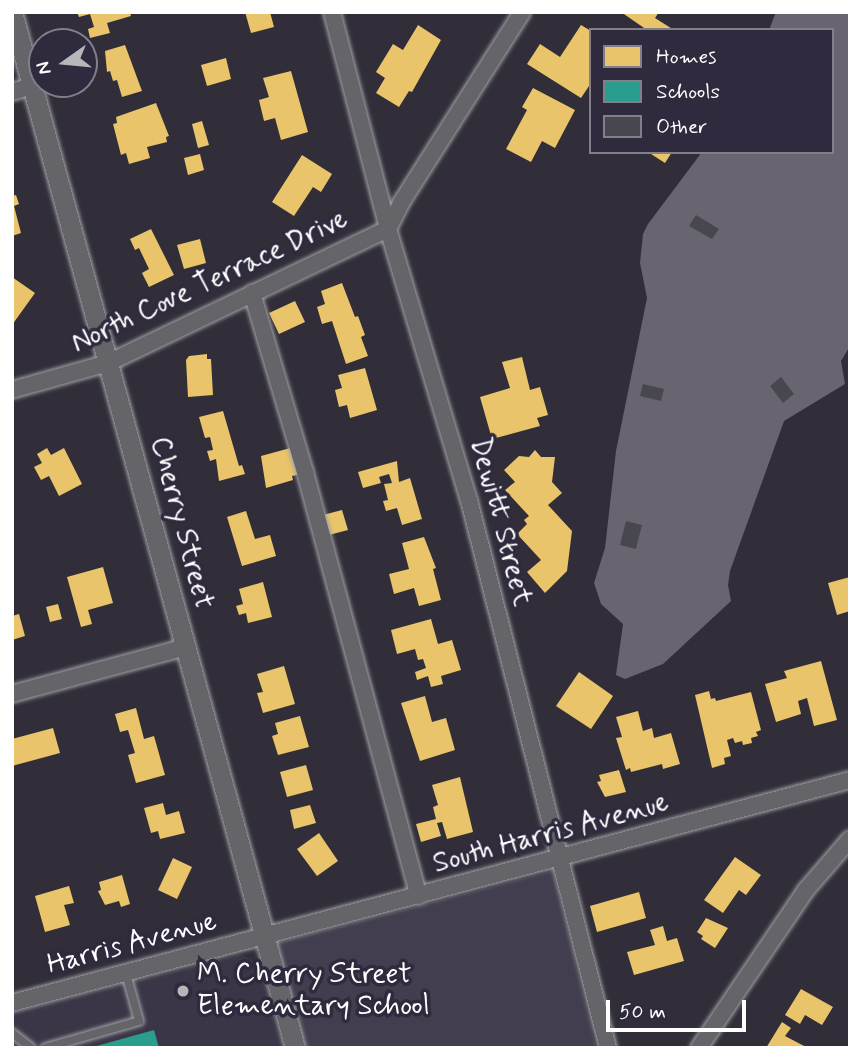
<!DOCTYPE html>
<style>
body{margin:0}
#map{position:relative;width:862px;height:1060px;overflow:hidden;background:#312e39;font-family:Mynerve,sans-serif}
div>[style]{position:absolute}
.built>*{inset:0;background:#3b3647}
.green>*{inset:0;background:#433e4f}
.water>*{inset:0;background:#686571}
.homes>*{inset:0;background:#e9c46a}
.schools>*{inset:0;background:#2a9d8f}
.building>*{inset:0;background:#48464e}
.roads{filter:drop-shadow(0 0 2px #a2a1a6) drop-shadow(0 0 2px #a2a1a6)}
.service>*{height:8px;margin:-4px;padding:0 4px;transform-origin:4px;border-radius:4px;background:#656469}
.minor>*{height:16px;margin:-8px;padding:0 8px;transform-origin:8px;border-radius:8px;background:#656469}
.tertiary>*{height:19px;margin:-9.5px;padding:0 9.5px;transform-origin:9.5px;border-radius:9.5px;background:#656469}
.dots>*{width:19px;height:19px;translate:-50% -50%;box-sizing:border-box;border:4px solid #2f2a3d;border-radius:50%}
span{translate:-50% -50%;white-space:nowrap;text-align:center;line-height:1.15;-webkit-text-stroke:7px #2f2a3d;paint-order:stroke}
.street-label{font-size:28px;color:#fff}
.poi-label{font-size:28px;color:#fff}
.left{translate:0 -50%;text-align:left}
.frame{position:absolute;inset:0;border:14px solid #fff;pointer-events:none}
.legend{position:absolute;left:589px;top:28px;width:245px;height:126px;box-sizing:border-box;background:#2f2a3d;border:2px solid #827f8b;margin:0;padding:9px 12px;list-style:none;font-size:21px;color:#fff}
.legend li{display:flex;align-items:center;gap:14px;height:35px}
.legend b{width:35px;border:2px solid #827f8b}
.north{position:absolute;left:28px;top:28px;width:70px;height:70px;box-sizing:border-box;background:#2f2a3d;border:2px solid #827f8b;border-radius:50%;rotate:255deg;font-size:19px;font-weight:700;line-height:28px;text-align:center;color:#fff}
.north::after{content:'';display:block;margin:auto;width:24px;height:32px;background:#b7b6ba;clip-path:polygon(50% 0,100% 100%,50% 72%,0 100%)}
.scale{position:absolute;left:606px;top:1000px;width:140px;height:32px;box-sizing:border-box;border:4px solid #fff;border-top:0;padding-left:9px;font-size:21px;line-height:24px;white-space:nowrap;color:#fff;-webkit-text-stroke:5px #2f2a3d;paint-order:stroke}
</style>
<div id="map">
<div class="built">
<div style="clip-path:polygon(241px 954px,261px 965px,284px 1048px,12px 1048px,12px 1013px)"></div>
</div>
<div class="green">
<div style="clip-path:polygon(553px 871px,596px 1048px,306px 1048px,277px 943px)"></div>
</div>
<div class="water">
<div style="clip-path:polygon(776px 12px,850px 12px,850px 346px,841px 361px,845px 384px,784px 421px,730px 571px,728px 585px,731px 601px,663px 664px,625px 679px,616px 675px,623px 624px,601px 604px,594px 583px,605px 548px,616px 451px,647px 298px,640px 263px,643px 234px,648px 224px,702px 152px,832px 152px,832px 30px,769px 30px)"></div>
</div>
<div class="homes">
<div style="clip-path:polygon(77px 12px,130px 12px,131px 16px,107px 23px,110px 33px,90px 38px,88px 29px,94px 27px,90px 14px,79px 17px)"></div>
<div style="clip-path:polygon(245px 12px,270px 12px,274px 27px,251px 33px)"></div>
<div style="clip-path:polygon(621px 12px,659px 12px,655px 18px,674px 30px,647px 30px)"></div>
<div style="clip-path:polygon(418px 25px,441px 40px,412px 92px,409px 91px,399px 107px,376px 93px,385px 78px,376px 72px,393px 44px,403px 50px)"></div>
<div style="clip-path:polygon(581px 25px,591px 31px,591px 83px,581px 98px,527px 64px,540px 44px,560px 57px)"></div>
<div style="clip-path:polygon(125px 45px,142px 91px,122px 97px,117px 80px,113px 81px,110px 71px,107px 72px,105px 51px)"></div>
<div style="clip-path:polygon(226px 58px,231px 79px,207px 86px,201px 65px)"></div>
<div style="clip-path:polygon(291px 71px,308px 132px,281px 140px,275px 118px,264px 121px,259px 100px,269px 97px,263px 78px)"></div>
<div style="clip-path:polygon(533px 88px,575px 110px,555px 148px,542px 141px,531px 162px,506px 149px,527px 110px,522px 107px)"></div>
<div style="clip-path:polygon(156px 103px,169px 136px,166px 137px,167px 142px,147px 147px,150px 158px,129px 164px,126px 153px,121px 155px,113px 124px,117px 123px,116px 117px)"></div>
<div style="clip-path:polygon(202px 121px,209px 145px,198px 148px,192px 124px)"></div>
<div style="clip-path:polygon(648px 152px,672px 152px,665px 163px)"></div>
<div style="clip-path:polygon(200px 154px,204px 170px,188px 175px,184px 158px)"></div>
<div style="clip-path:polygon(302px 155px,332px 174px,321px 192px,313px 187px,294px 216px,272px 202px)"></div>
<div style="clip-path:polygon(16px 195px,19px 204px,14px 206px,21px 233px,12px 236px,12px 196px)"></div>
<div style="clip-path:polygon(151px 229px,174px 275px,149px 287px,142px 273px,149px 269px,139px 248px,135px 250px,130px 239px)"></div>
<div style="clip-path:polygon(200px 239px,206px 263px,184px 269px,177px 245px)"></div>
<div style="clip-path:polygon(12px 277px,35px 293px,12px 325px)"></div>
<div style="clip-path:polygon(342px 283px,355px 317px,358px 316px,365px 335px,361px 337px,368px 356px,346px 364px,332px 321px,322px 324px,317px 307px,325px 304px,321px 291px)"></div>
<div style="clip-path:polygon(295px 301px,305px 322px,279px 334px,269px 313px)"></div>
<div style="clip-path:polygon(207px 354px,207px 359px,211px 359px,213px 395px,188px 397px,186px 360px,189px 356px)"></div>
<div style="clip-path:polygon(522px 357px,530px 390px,540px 387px,548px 415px,537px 418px,540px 426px,492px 439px,480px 397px,510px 388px,502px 362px)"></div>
<div style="clip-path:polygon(365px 368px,377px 410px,350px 418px,347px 405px,339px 407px,335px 390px,342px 388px,338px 375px)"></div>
<div style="clip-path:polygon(223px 411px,239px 466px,242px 465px,245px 474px,219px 481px,216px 459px,210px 461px,207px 451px,213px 450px,210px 437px,205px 438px,199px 417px)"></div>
<div style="clip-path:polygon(294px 447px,301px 474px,292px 476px,293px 480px,266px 488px,261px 456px)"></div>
<div style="clip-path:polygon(47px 448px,51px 455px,64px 448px,82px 484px,59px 496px,49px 476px,41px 480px,34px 467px,42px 463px,37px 454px)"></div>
<div style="clip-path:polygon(535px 450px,541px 457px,555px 457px,552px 482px,562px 493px,548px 505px,572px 531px,567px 571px,545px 593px,527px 572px,541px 560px,517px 534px,527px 524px,524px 520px,529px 516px,505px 490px,515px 482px,504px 470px,519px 456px,529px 457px)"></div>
<div style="clip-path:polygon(397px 461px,399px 482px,410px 478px,422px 519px,402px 525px,397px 508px,386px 511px,383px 501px,388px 500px,384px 484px,392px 483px,389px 474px,379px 477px,381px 483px,363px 488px,358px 472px)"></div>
<div style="clip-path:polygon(342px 510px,348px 530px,329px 535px,323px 515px)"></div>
<div style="clip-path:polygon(246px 511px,255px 539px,270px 535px,276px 556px,242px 566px,227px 517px)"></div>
<div style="clip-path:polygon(424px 537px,436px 568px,433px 569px,441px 600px,419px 606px,414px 588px,394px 594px,389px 574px,409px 569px,402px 543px)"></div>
<div style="clip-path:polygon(103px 567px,113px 603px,88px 610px,92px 624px,81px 627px,67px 577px)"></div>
<div style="clip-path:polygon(850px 577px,850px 611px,837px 615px,828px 583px)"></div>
<div style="clip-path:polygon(263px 582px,272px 617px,248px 623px,246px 613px,239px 615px,236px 606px,243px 604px,239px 589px)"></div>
<div style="clip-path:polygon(58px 604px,62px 619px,50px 622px,46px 607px)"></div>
<div style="clip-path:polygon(19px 614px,25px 636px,12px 640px,12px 616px)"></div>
<div style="clip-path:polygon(431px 619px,438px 644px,452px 640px,461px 670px,441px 676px,443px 684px,431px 687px,428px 676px,417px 680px,415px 672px,426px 668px,423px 659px,418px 660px,415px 649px,397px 654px,391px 630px)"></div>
<div style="clip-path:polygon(821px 661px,837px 720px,814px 726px,807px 698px,798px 701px,801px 714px,776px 722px,765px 684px,787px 678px,784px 671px)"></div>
<div style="clip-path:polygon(284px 666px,295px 704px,263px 713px,257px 693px,263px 692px,257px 674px)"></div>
<div style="clip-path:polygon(579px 672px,613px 696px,591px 729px,556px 706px)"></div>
<div style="clip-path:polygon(709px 691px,711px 699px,715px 698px,716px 701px,751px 692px,761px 730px,756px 732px,758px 736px,751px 738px,752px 743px,743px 745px,742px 741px,735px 743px,733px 738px,727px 740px,731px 756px,724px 758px,725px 764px,712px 768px,695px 695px)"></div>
<div style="clip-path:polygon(425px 696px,432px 722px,446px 718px,455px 750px,420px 761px,401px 703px)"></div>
<div style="clip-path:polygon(136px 708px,144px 739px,154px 736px,165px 775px,136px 783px,128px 755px,135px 753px,128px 730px,120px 732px,115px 714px)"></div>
<div style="clip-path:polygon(638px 711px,643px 731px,652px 728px,654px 738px,671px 733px,680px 764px,663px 769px,662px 764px,631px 772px,630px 768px,626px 770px,616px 738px,622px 737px,616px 717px)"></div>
<div style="clip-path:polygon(300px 716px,309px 747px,278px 755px,272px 736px,278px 734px,275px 723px)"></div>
<div style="clip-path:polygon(53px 728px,60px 753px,12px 766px,12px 739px)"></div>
<div style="clip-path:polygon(306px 765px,313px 790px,287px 797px,280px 772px)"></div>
<div style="clip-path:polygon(619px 770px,626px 792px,605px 797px,597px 782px,601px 781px,599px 775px)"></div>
<div style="clip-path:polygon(460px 777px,473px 832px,447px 839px,442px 822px,437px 823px,441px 836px,421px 842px,416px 824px,436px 819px,433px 807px,438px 805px,432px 785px)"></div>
<div style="clip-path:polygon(163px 803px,166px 815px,179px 811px,185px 833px,160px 839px,158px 831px,151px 833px,144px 808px)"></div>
<div style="clip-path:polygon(310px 805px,316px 823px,294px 829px,290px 810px)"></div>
<div style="clip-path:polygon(319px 833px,338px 861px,317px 876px,297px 849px)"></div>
<div style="clip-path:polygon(735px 857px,761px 875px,746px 895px,739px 890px,723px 913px,704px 900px)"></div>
<div style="clip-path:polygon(173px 858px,192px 867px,177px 899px,158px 890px)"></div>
<div style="clip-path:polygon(122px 875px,130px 904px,121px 907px,119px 901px,105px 905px,98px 891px,101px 890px,99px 882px)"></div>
<div style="clip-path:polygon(69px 886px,74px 903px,64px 905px,70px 925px,45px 932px,35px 896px)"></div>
<div style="clip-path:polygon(639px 892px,646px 918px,597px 932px,590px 906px)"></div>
<div style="clip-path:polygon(706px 918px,728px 928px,715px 948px,701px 939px,703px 936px,697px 932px)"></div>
<div style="clip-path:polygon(663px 926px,667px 941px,677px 938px,684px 961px,634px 975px,627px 952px,655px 945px,650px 930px)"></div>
<div style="clip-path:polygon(801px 989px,833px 1007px,822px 1025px,805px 1015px,800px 1024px,785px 1015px)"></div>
<div style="clip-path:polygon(782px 1022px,791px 1028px,785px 1036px,808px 1048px,766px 1048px)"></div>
</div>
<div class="schools">
<div style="clip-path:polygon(154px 1030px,159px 1048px,93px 1048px,93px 1047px)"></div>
</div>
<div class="building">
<div style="clip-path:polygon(696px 215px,719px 229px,712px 239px,689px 226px)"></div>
<div style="clip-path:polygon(781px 377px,794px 394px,783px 403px,770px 386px)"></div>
<div style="clip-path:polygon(643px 384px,664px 389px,661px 401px,640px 396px)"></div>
<div style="clip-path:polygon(626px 521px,642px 525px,636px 549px,620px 545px)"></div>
</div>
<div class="roads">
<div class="service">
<div style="left:12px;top:1033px;width:24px;rotate:38deg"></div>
<div style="left:45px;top:1048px;width:98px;rotate:-16deg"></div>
<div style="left:139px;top:1021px;width:50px;rotate:-105.2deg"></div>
</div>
<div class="minor">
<div style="left:332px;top:12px;width:224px;rotate:75.5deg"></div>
<div style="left:388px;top:229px;width:283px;rotate:73.4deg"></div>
<div style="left:469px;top:500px;width:565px;rotate:75.77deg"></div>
<div style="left:12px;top:92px;width:21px;rotate:-17deg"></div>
<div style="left:252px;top:293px;width:187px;rotate:73.5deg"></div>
<div style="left:305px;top:472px;width:439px;rotate:75deg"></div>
<div style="left:12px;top:390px;width:100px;rotate:-15.7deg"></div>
<div style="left:108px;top:363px;width:310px;rotate:-25.6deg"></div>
<div style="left:388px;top:229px;width:29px;rotate:-63deg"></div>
<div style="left:401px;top:203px;width:226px;rotate:-57.6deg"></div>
<div style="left:12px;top:694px;width:180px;rotate:-15.1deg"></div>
<div style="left:12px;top:1003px;width:867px;rotate:-14.9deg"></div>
<div style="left:699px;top:1048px;width:191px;rotate:-55.9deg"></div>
<div style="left:806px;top:890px;width:67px;rotate:-49.2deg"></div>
</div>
<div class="tertiary">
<div style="left:12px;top:12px;width:1074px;rotate:74.72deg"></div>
</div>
</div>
<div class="dots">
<div style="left:183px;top:991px;background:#b7b6ba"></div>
</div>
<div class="street-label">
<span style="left:210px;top:282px;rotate:-25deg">North Cove Terrace Drive</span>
<span style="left:500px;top:522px;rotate:75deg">Dewitt Street</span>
<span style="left:181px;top:523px;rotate:75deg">Cherry Street</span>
<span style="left:551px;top:834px;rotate:-15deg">South Harris Avenue</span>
<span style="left:132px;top:944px;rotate:-15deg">Harris Avenue</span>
</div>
<div class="poi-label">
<span class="left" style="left:197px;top:991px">M. Cherry Street<br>Elementary School</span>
</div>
<div class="frame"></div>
<ul class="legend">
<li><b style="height:19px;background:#e9c46a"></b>Homes</li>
<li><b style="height:19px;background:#2a9d8f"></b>Schools</li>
<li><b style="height:19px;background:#48464e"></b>Other</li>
</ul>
<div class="north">N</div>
<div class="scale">50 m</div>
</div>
